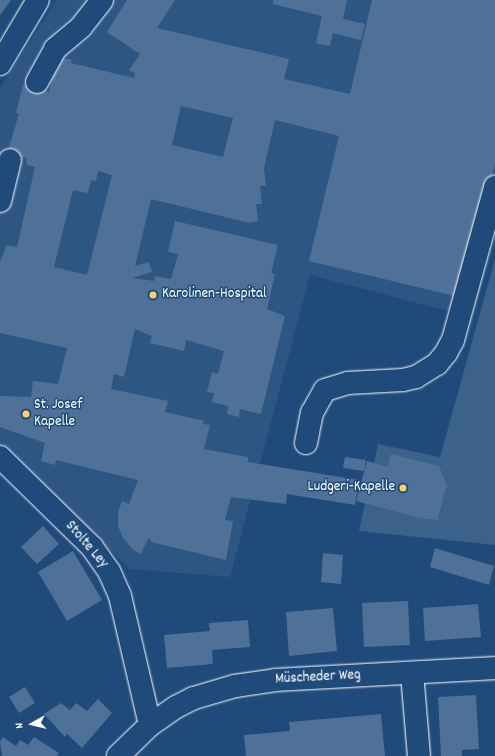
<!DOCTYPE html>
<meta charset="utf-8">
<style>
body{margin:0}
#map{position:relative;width:495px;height:756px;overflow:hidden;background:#1f4a7a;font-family:Dekko,sans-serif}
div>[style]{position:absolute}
.built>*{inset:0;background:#2e5683}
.green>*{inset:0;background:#3c618b}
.building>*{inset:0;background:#507197}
.roads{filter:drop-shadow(0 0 1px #fff) drop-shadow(0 0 1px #fff)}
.minor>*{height:22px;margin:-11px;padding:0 11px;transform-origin:11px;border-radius:11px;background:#1f4a7a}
.dots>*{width:11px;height:11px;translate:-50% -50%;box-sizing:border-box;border:2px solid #1f4a7a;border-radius:50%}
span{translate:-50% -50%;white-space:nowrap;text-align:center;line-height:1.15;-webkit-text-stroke:3px #1f4a7a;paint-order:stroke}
.poi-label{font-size:15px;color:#fff}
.left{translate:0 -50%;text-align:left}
.right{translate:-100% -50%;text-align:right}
.street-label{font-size:15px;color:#fff}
.north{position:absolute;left:12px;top:704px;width:40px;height:40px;-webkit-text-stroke:3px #1f4a7a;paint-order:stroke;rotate:262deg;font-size:11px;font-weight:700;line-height:16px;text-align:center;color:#fff}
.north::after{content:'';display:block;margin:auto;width:14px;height:18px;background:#fff;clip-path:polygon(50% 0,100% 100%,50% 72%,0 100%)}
</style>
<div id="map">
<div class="built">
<div style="clip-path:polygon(57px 0,495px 0,495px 213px,463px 315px,310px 275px,230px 577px,130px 569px,0 445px,0 88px)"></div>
</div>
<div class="green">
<div style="clip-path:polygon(495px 259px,495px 545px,359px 531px,378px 444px,440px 457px)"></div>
</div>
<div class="building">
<div style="clip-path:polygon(0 0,11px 0,0 15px)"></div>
<div style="clip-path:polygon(evenodd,127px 0,175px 0,157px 28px,289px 59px,284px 79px,350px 94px,372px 0,495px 0,495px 163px,463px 298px,309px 261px,339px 136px,275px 120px,264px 168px,266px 186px,260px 186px,262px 204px,256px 204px,258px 221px,250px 223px,151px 199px,135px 266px,149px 262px,152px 272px,132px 278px,154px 281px,155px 276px,171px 279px,178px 254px,168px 252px,175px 221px,278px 245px,271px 273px,275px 274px,267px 309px,285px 316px,261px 414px,240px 409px,239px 417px,227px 414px,228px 406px,212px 402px,214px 393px,207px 392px,212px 372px,218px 374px,224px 351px,186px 340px,184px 351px,150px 343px,152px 336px,135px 329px,124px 377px,114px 374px,111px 389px,168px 401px,165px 412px,204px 421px,203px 424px,210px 425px,204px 449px,248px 457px,248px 462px,359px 480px,355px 505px,287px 494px,286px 504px,231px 497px,225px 520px,233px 521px,226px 560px,151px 542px,151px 539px,148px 539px,141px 554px,133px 550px,123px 538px,118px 526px,118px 512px,122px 501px,129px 504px,138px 480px,56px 460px,55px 465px,41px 461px,45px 443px,0 427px,0 396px,31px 397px,33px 381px,58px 384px,67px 348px,0 333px,0 261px,7px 245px,17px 247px,35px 167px,27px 165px,26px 158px,7px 154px,19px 114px,16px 113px,23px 85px,49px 92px,57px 60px,61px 61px,62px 58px,72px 60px,71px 63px,134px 78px,135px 73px,129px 70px,140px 54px,107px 32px,127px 0,181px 106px,233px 118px,223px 157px,172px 145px,181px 106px,127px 0,98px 171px,112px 175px,87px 275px,54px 267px,73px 190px,88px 193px,91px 180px,96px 181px,98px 171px)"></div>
<div style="clip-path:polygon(273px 0,347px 0,343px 19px,365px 24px,361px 40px,333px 33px,330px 46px,316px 43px,322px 16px,273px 4px)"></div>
<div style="clip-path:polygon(391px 454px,439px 466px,447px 486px,452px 487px,446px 487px,438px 519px,445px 521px,420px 518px,356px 501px,367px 461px,388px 467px)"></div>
<div style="clip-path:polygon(345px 457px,366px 460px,364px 471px,343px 468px)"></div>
<div style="clip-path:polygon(43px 526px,59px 544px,37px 564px,21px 547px)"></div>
<div style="clip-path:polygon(435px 548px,494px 566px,489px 585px,430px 567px)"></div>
<div style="clip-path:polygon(73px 551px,102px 600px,67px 621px,38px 572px)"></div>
<div style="clip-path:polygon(323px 553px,343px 555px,341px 584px,321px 582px)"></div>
<div style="clip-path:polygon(408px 601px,410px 645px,364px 647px,362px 603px)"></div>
<div style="clip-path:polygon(478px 604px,481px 637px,425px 641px,423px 608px)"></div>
<div style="clip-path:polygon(333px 608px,337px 651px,289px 656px,286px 612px)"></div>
<div style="clip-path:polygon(248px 620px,250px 647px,212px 650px,213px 664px,167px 668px,164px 635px,210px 631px,209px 623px)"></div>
<div style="clip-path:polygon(25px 687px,35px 703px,19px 713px,9px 697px)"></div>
<div style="clip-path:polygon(476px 695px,479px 749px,462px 750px,462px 756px,441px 756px,438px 697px)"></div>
<div style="clip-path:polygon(98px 699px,112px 713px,82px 748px,67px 734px,65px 737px,44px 714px,61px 703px,70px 710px,76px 703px,87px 711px)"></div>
<div style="clip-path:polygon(381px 714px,385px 756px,246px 756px,244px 735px,290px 731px,289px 722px)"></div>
<div style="clip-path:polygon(3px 737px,16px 746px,20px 740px,28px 745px,34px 737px,59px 753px,57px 756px,2px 756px,0 742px)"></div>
</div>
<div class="roads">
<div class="minor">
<div style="left:0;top:64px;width:74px;rotate:-59.3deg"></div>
<div style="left:37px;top:82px;width:38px;rotate:-61deg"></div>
<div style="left:55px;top:49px;width:34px;rotate:-40deg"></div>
<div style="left:81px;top:27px;width:34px;rotate:-52deg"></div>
<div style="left:0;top:201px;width:42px;rotate:-76.3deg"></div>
<div style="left:306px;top:443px;width:31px;rotate:-79deg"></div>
<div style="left:312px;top:413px;width:26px;rotate:-61deg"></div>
<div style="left:325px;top:390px;width:24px;rotate:-17deg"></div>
<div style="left:348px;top:383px;width:55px;rotate:-3.1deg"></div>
<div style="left:403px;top:380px;width:13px;rotate:-13deg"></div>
<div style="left:416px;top:377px;width:25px;rotate:-32deg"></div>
<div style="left:437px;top:364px;width:14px;rotate:-51deg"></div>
<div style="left:446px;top:353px;width:15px;rotate:-62deg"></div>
<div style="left:453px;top:340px;width:159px;rotate:-74.6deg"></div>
<div style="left:0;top:457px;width:129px;rotate:44.4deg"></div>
<div style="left:92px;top:547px;width:29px;rotate:55deg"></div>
<div style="left:109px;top:571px;width:27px;rotate:66deg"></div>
<div style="left:120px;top:596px;width:132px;rotate:76.9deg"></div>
<div style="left:412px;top:673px;width:83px;rotate:85.2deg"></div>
<div style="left:118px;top:756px;width:45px;rotate:-44.1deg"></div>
<div style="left:150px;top:725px;width:32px;rotate:-35deg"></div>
<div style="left:176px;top:707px;width:20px;rotate:-27deg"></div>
<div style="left:194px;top:698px;width:43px;rotate:-16.3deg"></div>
<div style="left:235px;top:686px;width:41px;rotate:-8.3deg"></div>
<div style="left:276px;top:680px;width:219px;rotate:-3.1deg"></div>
</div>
</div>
<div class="dots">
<div style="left:153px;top:295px;background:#ffd166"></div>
<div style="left:26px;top:414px;background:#ffd166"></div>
<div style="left:403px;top:488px;background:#ffd166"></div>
</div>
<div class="poi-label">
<span class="left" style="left:162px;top:295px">Karolinen-Hospital</span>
<span class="left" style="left:34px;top:414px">St. Josef<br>Kapelle</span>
<span class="right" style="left:395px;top:488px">Ludgeri-Kapelle</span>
</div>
<div class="street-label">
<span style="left:86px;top:545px;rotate:49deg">Stolte Ley</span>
<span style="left:318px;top:678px;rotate:-3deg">Müscheder Weg</span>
</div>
<div class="north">N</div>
</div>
